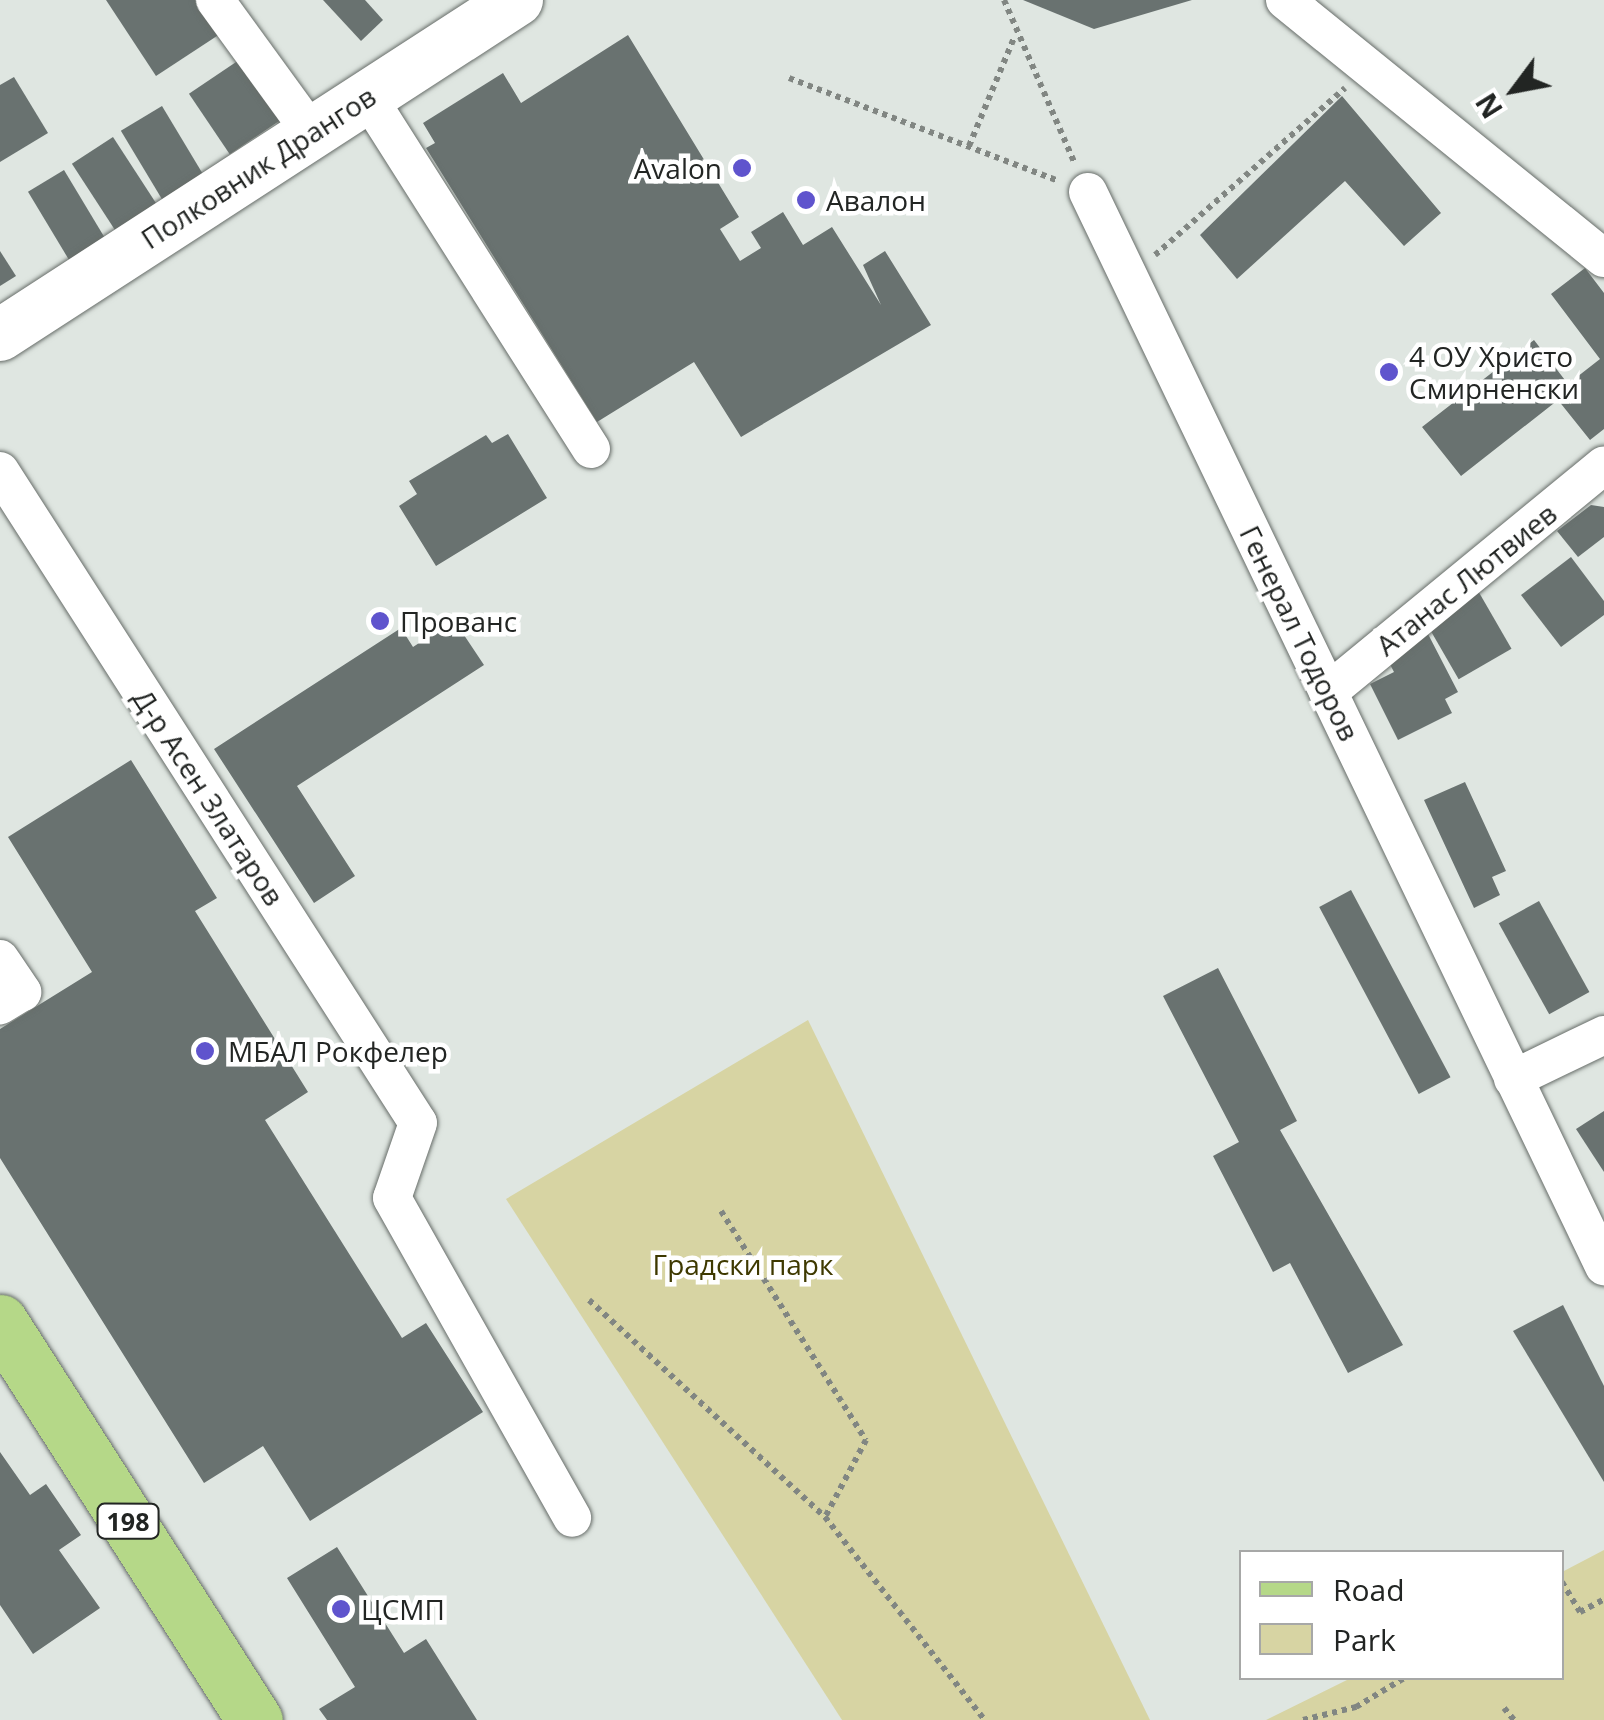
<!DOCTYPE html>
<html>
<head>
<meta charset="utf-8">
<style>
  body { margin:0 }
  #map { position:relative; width:1604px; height:1720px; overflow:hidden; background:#dfe6e1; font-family:"Open Sans",sans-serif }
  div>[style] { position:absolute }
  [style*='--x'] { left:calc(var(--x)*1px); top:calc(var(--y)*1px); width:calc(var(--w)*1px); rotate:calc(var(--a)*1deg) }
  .green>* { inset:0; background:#d7d4a3 }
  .building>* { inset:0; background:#697270; transform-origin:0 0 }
  .path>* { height:6px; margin-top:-3px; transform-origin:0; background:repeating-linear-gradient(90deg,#818682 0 5px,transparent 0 10px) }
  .roads { filter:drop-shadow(0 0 2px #676d69) drop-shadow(0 0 2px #676d69) }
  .street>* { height:38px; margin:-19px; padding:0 19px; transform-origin:19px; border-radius:19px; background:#fff }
  .secondary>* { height:52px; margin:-26px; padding:0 26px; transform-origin:26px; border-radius:26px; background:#fff }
  .primary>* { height:55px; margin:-27.5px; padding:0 27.5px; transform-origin:27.5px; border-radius:27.5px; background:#b5d888 }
  .dots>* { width:28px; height:28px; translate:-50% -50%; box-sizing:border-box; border:5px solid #fff; border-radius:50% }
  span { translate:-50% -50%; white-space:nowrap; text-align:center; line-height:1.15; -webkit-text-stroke:9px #fff; paint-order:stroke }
  .shield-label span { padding:2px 8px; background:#fff; border:2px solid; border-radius:8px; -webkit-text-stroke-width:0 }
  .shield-label { font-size:25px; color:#222523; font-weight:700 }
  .street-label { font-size:28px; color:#222523 }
  .poi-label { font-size:28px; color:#222523 }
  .right { translate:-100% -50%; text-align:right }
  .left { translate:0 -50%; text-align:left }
  .park-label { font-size:28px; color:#3e3900 }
  .legend { position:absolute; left:1239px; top:1550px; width:325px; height:130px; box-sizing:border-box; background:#fff; border:2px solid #a7a8a7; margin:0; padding:12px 18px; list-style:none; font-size:30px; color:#222523 }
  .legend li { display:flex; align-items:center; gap:20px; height:50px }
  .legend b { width:50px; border:2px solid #a7a8a7 }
  .north { position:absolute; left:1464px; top:40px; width:100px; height:100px; -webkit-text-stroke:8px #fff; paint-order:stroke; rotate:238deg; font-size:28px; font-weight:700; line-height:40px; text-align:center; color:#222523 }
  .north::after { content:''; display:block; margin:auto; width:35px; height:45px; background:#222523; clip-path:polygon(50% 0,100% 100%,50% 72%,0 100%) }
</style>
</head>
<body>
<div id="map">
  <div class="green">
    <i style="clip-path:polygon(808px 1020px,1150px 1720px,842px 1720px,506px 1199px)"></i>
    <i style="clip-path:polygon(1604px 1550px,1604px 1720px,1266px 1720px,1351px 1678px,1562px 1678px,1562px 1572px)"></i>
  </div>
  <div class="building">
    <i style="clip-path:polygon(106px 0,198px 0,220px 34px,156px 76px)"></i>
    <i style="clip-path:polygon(323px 0,365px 0,383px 20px,361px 41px)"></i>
    <i style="clip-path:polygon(1023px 0,1192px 0,1094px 29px)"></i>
    <i style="clip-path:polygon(628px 35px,739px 217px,720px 229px,740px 261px,761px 248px,751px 232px,783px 212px,803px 245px,832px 227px,881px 305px,863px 265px,885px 251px,931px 325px,741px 437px,694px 362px,597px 422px,426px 148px,435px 143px,423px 123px,503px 73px,521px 103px)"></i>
    <i style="left:242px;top:58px;width:73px;height:64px;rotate:56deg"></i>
    <i style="clip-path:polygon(14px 77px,48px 133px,0 162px,0 85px)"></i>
    <i style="clip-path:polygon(1342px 96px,1441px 213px,1404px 246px,1345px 181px,1237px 279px,1200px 235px)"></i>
    <i style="left:162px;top:106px;width:82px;height:48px;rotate:59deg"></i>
    <i style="left:113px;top:137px;width:80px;height:49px;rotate:57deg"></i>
    <i style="left:64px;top:170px;width:80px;height:42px;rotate:59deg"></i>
    <i style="clip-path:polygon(0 251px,16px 276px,0 286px)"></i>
    <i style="clip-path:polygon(1585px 268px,1604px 293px,1604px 429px,1590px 440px,1558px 400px,1461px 476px,1422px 427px,1534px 340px,1568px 384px,1600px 359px,1551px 294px)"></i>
    <i style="clip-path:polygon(508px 434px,547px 498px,436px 566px,399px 506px,417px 494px,409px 481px,486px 435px,492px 443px)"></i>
    <i style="clip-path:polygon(1591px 505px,1604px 507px,1604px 537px,1578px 557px,1557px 531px)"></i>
    <i style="clip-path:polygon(1571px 557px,1604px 601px,1604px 615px,1561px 647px,1521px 595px)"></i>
    <i style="left:1477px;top:589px;width:69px;height:61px;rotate:60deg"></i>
    <i style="clip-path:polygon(454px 620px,484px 665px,297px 786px,355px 876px,314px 903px,214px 749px,401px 628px,413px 647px)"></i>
    <i style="clip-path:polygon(1428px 634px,1458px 692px,1445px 699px,1452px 713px,1398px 740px,1370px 684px,1394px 672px,1385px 655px)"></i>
    <i style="clip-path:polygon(131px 760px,217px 898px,195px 911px,308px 1092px,265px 1120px,402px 1338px,426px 1323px,483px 1412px,310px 1521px,263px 1446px,204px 1483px,0 1158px,0 1029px,92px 972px,8px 837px)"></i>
    <i style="clip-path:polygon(1465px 782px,1506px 871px,1492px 877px,1500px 895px,1474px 908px,1424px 800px)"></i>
    <i style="left:1351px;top:890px;width:212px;height:36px;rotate:62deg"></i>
    <i style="left:1539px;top:901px;width:104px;height:46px;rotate:61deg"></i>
    <i style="clip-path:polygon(1218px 968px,1297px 1121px,1280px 1130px,1403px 1345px,1348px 1373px,1290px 1263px,1273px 1272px,1213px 1156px,1239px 1142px,1163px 996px)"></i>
    <i style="clip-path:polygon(1604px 1111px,1604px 1172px,1576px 1129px)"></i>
    <i style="clip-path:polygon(1563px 1305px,1604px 1386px,1604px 1482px,1513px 1331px)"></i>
    <i style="clip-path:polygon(0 1452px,30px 1495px,46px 1484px,81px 1535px,59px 1550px,100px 1608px,33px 1654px,0 1605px)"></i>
    <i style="clip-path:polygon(337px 1547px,404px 1653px,426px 1639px,477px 1720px,327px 1720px,319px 1709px,355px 1687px,287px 1578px)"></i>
  </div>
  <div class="path">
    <i style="--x:1004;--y:0;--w:179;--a:66.6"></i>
    <i style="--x:789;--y:78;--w:289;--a:20.9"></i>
    <i style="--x:969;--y:146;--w:117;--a:-67.4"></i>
    <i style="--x:1155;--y:255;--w:253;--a:-41.3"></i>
    <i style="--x:721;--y:1211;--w:271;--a:57.7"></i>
    <i style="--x:866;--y:1440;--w:87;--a:118"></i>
    <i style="--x:589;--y:1300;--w:321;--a:42.6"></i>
    <i style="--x:825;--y:1517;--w:258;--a:51.8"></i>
    <i style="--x:1562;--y:1582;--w:35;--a:59"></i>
    <i style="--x:1580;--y:1612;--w:27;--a:-28"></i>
    <i style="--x:1504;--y:1708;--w:16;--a:50"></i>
    <i style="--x:1303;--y:1720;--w:55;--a:-13.8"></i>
    <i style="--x:1356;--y:1707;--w:56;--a:-31.1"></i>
  </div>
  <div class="roads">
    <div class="street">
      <i style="--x:215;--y:0;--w:163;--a:54"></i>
      <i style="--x:1285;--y:0;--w:410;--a:39"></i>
      <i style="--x:367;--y:96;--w:418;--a:57.6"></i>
      <i style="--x:1088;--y:192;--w:1192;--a:64.34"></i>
      <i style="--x:0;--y:471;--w:774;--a:57.34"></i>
      <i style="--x:418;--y:1123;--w:79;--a:109.1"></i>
      <i style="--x:392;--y:1198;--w:367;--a:60.6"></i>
      <i style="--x:1328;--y:692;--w:357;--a:-39.4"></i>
      <i style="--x:0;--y:959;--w:40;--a:56"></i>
      <i style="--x:22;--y:992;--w:26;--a:149"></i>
      <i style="--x:1513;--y:1079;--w:101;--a:-25.8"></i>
    </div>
    <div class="secondary">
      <i style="--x:0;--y:335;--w:616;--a:-32.94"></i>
    </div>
    <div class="primary">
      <i style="--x:0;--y:1322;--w:473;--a:57.4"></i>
    </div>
  </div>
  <div class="dots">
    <i style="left:742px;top:168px;background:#5f54cd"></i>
    <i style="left:806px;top:200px;background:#5f54cd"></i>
    <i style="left:1389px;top:372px;background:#5f54cd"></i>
    <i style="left:380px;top:621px;background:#5f54cd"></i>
    <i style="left:205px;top:1051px;background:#5f54cd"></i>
    <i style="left:341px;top:1609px;background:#5f54cd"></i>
  </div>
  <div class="shield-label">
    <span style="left:128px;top:1521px">198</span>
  </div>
  <div class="street-label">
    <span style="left:258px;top:167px;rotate:-33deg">Полковник Дрангов</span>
    <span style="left:1466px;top:579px;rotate:-39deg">Атанас Лютвиев</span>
    <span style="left:1300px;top:633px;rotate:64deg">Генерал Тодоров</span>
    <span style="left:209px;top:797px;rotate:57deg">Д-р Асен Златаров</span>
  </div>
  <div class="poi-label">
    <span class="right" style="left:722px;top:168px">Avalon</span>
    <span class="left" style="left:826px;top:200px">Авалон</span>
    <span class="left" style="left:1409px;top:372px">4 ОУ Христо<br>Смирненски</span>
    <span class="left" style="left:400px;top:621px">Прованс</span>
    <span class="left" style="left:228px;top:1051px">МБАЛ Рокфелер</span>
    <span class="left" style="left:361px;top:1609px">ЦСМП</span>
  </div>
  <div class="park-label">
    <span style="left:743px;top:1264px">Градски парк</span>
  </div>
  <ul class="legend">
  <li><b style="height:12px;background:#b5d888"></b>Road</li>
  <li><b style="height:28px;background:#d7d4a3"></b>Park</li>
  </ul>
  <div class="north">N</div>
</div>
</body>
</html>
